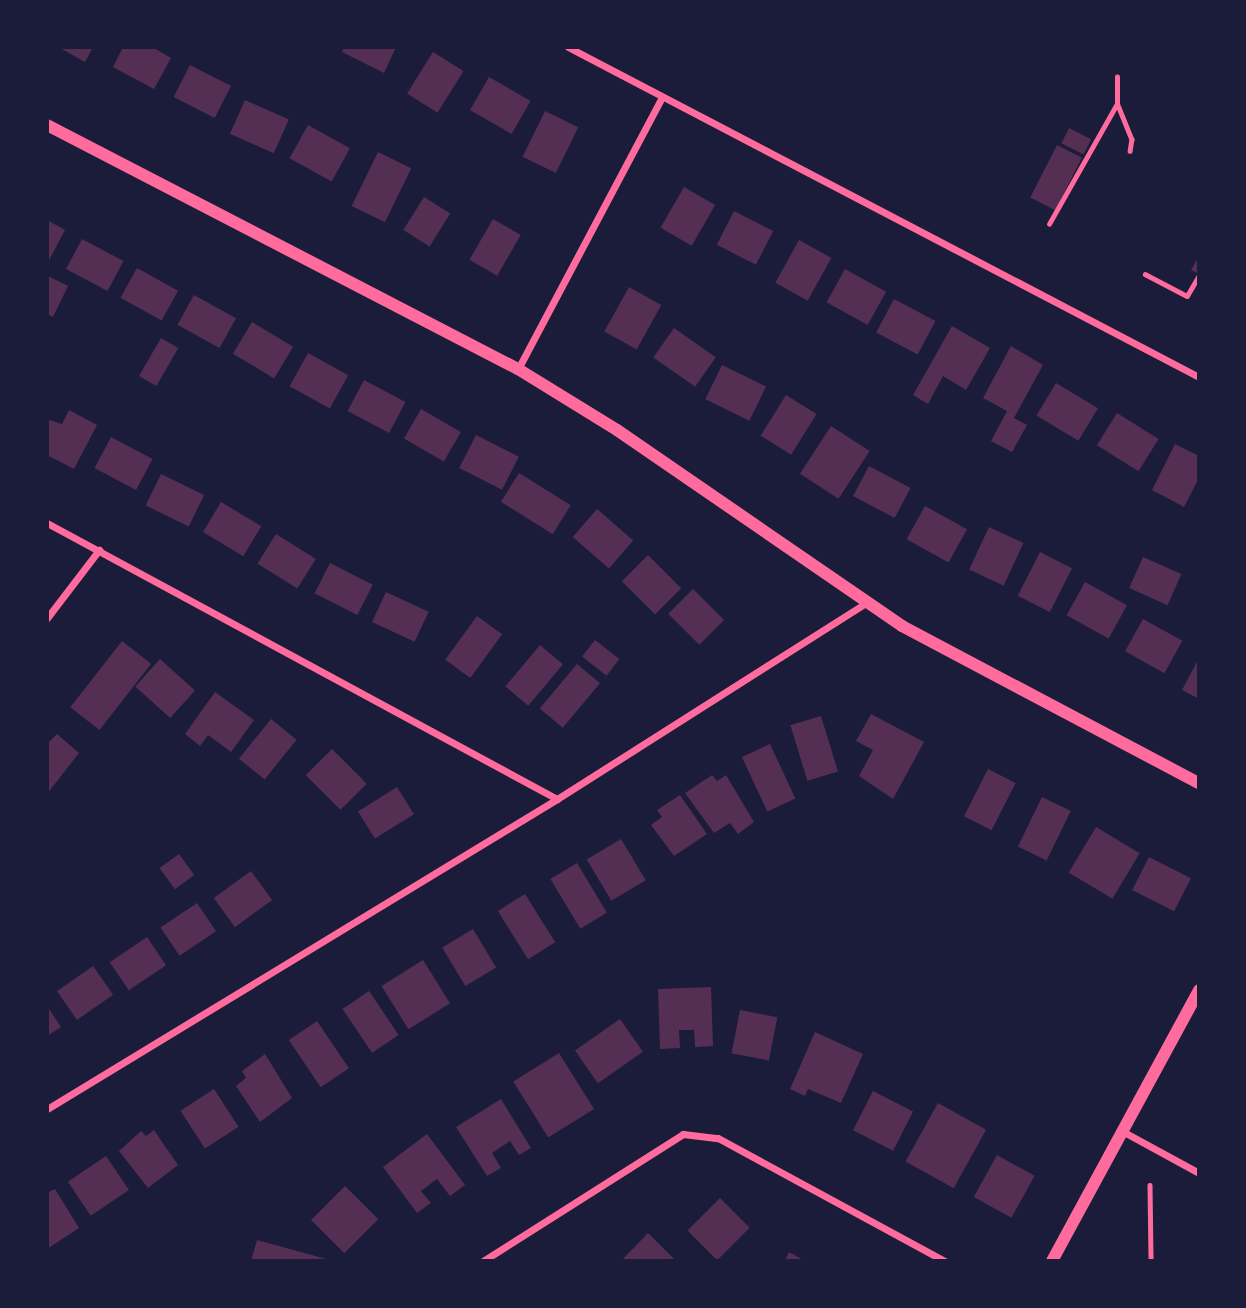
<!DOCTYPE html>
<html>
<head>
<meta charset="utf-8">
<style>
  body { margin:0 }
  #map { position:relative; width:1246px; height:1308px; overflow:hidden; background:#1b1b3a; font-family:"Noto Sans",sans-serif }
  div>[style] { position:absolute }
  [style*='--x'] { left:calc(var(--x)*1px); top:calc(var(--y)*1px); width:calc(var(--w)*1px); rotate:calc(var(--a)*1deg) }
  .building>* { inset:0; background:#542f53; transform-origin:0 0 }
  .path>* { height:4.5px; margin:-2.25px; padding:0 2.25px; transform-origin:2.25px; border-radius:2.25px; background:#ff6b9d }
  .minor>* { height:7px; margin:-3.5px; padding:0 3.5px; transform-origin:3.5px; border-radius:3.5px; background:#ff6b9d }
  .tertiary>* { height:12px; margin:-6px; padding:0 6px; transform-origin:6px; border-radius:6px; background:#ff6b9d }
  span { translate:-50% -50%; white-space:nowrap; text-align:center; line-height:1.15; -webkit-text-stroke:5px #1b1b3a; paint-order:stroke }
  .frame { position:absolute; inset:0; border:49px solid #1b1b3a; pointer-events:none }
</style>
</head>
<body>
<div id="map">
  <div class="building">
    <i style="clip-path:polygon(58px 47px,93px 47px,85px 62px)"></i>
    <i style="clip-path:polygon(123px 47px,152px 47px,171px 58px,154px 89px,113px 67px)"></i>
    <i style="clip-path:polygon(344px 47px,396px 47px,384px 73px,342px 52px)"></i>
    <i style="left:433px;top:52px;width:36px;height:49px;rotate:32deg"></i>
    <i style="left:190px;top:65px;width:46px;height:36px;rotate:27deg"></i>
    <i style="left:489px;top:77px;width:48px;height:38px;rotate:30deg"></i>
    <i style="left:245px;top:100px;width:48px;height:37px;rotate:24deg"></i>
    <i style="left:545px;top:111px;width:37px;height:51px;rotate:26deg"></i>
    <i style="left:308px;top:125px;width:48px;height:38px;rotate:29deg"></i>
    <i style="left:1069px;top:128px;width:25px;height:17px;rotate:27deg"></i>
    <i style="left:1057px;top:145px;width:28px;height:59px;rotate:27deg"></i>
    <i style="left:378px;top:152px;width:37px;height:60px;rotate:26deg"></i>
    <i style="left:684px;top:187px;width:36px;height:47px;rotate:30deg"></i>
    <i style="left:424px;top:197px;width:31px;height:39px;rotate:32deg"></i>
    <i style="left:734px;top:211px;width:44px;height:38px;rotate:27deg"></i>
    <i style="left:493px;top:219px;width:32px;height:47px;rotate:30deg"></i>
    <i style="clip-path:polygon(47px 220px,65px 230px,47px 264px)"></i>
    <i style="left:82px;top:239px;width:47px;height:34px;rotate:28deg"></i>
    <i style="left:799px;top:240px;width:37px;height:49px;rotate:29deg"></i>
    <i style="clip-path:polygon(1199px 256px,1199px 274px,1191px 270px)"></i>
    <i style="left:137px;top:268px;width:47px;height:34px;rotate:29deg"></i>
    <i style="left:845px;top:269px;width:47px;height:38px;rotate:29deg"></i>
    <i style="clip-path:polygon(48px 276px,68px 286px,53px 317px,47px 314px)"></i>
    <i style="left:629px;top:287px;width:37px;height:51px;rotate:29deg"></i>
    <i style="left:194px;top:295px;width:48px;height:34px;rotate:29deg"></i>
    <i style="left:894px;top:299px;width:47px;height:38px;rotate:28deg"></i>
    <i style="left:252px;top:322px;width:48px;height:37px;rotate:31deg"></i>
    <i style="clip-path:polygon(952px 326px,990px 348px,966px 390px,943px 376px,928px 404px,913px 395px)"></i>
    <i style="left:674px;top:328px;width:51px;height:36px;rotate:35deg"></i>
    <i style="left:161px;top:338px;width:20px;height:44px;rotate:30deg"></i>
    <i style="clip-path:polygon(1011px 346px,1043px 365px,1014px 418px,1027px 425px,1012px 452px,991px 441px,1007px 411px,983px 398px)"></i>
    <i style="left:308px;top:353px;width:46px;height:38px;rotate:29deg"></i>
    <i style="left:722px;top:365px;width:49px;height:38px;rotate:26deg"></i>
    <i style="left:364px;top:380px;width:47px;height:35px;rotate:28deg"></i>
    <i style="left:1056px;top:383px;width:49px;height:38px;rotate:31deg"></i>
    <i style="left:786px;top:395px;width:36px;height:48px;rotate:32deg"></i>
    <i style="left:421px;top:409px;width:46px;height:34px;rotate:30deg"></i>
    <i style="clip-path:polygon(69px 410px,97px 425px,74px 469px,47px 455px,47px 419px,62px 424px)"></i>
    <i style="left:1117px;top:413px;width:49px;height:38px;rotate:32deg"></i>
    <i style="left:831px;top:426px;width:46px;height:57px;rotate:33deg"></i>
    <i style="left:476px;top:435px;width:48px;height:37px;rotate:27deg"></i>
    <i style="left:111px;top:437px;width:47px;height:35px;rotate:28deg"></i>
    <i style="clip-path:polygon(1175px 444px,1199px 456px,1199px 478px,1184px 507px,1152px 490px)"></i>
    <i style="left:869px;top:466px;width:47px;height:34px;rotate:28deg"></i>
    <i style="left:519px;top:473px;width:61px;height:34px;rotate:32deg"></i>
    <i style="left:161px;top:474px;width:48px;height:35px;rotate:26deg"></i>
    <i style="left:221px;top:502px;width:47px;height:35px;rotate:31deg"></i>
    <i style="left:925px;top:506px;width:48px;height:38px;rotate:29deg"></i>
    <i style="left:597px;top:509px;width:48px;height:37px;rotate:41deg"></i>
    <i style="left:989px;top:527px;width:38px;height:47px;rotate:25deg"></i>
    <i style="left:276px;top:534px;width:47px;height:35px;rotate:32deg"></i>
    <i style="left:1040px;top:552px;width:36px;height:49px;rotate:27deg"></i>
    <i style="left:648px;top:555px;width:47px;height:37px;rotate:45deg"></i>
    <i style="left:1143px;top:557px;width:42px;height:34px;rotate:24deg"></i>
    <i style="left:330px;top:563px;width:48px;height:34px;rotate:27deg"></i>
    <i style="left:1085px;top:582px;width:48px;height:38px;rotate:29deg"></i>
    <i style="left:693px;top:589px;width:44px;height:35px;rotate:45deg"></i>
    <i style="left:386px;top:592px;width:47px;height:33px;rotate:25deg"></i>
    <i style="left:477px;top:616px;width:31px;height:54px;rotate:36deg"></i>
    <i style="left:1143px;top:619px;width:45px;height:37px;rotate:29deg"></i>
    <i style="left:595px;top:640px;width:31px;height:21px;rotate:38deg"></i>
    <i style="left:122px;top:641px;width:37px;height:84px;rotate:38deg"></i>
    <i style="left:540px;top:645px;width:30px;height:54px;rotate:40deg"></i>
    <i style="clip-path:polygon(1199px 658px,1199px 699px,1182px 690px)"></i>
    <i style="left:160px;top:659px;width:47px;height:37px;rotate:42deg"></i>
    <i style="left:577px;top:664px;width:30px;height:58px;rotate:40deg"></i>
    <i style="clip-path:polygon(215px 692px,254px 720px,231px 752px,208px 735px,200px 746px,185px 734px)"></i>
    <i style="clip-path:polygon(871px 714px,924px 742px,893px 799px,859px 776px,873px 750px,856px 741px)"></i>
    <i style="left:821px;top:716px;width:58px;height:32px;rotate:73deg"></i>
    <i style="left:271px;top:719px;width:33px;height:51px;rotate:39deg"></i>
    <i style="clip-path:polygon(57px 734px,79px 753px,47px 794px,47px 744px)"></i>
    <i style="left:770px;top:744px;width:60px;height:31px;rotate:65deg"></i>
    <i style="left:332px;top:749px;width:49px;height:37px;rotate:45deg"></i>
    <i style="left:988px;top:769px;width:31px;height:53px;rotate:27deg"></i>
    <i style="clip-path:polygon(712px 775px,717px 781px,726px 775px,754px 822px,738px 834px,730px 823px,714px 833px,685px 793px)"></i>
    <i style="left:397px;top:787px;width:32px;height:46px;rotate:58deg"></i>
    <i style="clip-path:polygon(680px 795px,707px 834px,674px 856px,651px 825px,662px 817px,657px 810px)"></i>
    <i style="left:1042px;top:797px;width:32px;height:55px;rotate:26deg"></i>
    <i style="left:1096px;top:827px;width:51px;height:53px;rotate:31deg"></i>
    <i style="left:621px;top:839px;width:48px;height:40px;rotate:59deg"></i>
    <i style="left:179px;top:854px;width:26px;height:24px;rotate:54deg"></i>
    <i style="left:1149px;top:857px;width:47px;height:37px;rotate:27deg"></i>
    <i style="left:577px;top:863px;width:58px;height:31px;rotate:59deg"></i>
    <i style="left:251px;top:871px;width:36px;height:46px;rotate:54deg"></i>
    <i style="left:525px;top:894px;width:57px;height:32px;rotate:58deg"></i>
    <i style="left:197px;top:903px;width:34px;height:44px;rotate:56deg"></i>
    <i style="left:473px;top:929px;width:45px;height:36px;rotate:59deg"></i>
    <i style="left:147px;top:937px;width:34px;height:45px;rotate:56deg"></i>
    <i style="left:423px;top:960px;width:51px;height:49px;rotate:58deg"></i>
    <i style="left:93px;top:966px;width:35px;height:44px;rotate:55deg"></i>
    <i style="clip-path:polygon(711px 987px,713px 1046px,695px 1047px,694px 1030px,679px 1030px,680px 1048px,660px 1049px,658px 989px)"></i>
    <i style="left:369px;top:991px;width:53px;height:32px;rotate:56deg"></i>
    <i style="clip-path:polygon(47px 1006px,61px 1027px,47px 1036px)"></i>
    <i style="left:740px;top:1010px;width:38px;height:44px;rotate:11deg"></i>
    <i style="left:620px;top:1019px;width:40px;height:55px;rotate:55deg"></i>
    <i style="left:317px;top:1021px;width:57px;height:34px;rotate:56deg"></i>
    <i style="clip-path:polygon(815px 1032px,863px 1054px,841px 1103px,808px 1089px,805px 1096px,790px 1089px)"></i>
    <i style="left:559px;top:1053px;width:66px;height:54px;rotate:58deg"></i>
    <i style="clip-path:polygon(265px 1054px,292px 1098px,260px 1122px,236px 1086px,246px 1078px,242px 1071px)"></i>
    <i style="left:214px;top:1089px;width:45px;height:40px;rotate:57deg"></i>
    <i style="left:873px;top:1091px;width:45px;height:44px;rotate:27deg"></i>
    <i style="clip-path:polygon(501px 1099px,531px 1148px,519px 1155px,510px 1141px,492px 1153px,501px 1168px,487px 1176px,456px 1127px)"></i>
    <i style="left:938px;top:1103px;width:55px;height:67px;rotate:29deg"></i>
    <i style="clip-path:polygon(154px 1130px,178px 1165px,148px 1188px,119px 1151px,141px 1131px,146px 1136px)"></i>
    <i style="clip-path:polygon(427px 1134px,465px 1185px,450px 1196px,437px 1179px,421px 1191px,431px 1203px,417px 1213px,383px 1167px)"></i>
    <i style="left:997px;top:1155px;width:43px;height:48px;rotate:29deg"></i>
    <i style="left:106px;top:1156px;width:41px;height:46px;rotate:56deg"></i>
    <i style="left:345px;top:1186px;width:47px;height:48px;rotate:45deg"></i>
    <i style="clip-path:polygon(55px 1189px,79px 1228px,47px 1249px,47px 1193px)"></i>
    <i style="left:720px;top:1198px;width:42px;height:46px;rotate:45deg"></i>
    <i style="clip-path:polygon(648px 1233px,676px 1261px,621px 1261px)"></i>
    <i style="clip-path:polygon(257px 1240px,330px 1260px,330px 1261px,251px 1261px)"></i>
    <i style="clip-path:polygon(789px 1252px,805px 1261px,785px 1261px)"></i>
  </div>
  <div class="path">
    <i style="--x:1118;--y:105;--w:37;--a:68"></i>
    <i style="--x:1132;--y:139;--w:12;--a:99"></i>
    <i style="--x:1049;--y:224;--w:138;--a:-60.5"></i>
    <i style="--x:1117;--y:104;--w:27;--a:-90"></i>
    <i style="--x:1145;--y:274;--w:47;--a:27.6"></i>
    <i style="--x:1187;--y:296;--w:24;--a:-60"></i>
    <i style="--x:1150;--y:1185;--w:76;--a:89.2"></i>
  </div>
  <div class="minor">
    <i style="--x:568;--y:47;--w:712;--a:27.61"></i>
    <i style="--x:518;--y:369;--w:308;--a:-62.1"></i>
    <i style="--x:47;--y:523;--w:580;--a:28.42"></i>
    <i style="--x:47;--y:618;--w:86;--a:-52.6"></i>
    <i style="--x:47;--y:1109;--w:597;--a:-31.29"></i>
    <i style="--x:557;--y:799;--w:366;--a:-32.4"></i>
    <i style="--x:1122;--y:1131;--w:88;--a:28.6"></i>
    <i style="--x:483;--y:1261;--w:237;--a:-32.4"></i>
    <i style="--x:683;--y:1134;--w:35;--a:7"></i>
    <i style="--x:718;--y:1138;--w:258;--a:28.5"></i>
  </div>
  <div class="tertiary">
    <i style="--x:47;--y:125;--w:530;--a:27.39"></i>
    <i style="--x:518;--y:369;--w:116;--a:31.6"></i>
    <i style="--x:617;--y:430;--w:346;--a:34.5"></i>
    <i style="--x:902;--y:626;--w:336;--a:27.9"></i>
    <i style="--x:1052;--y:1261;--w:308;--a:-61.5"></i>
  </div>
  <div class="frame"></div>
</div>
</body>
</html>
